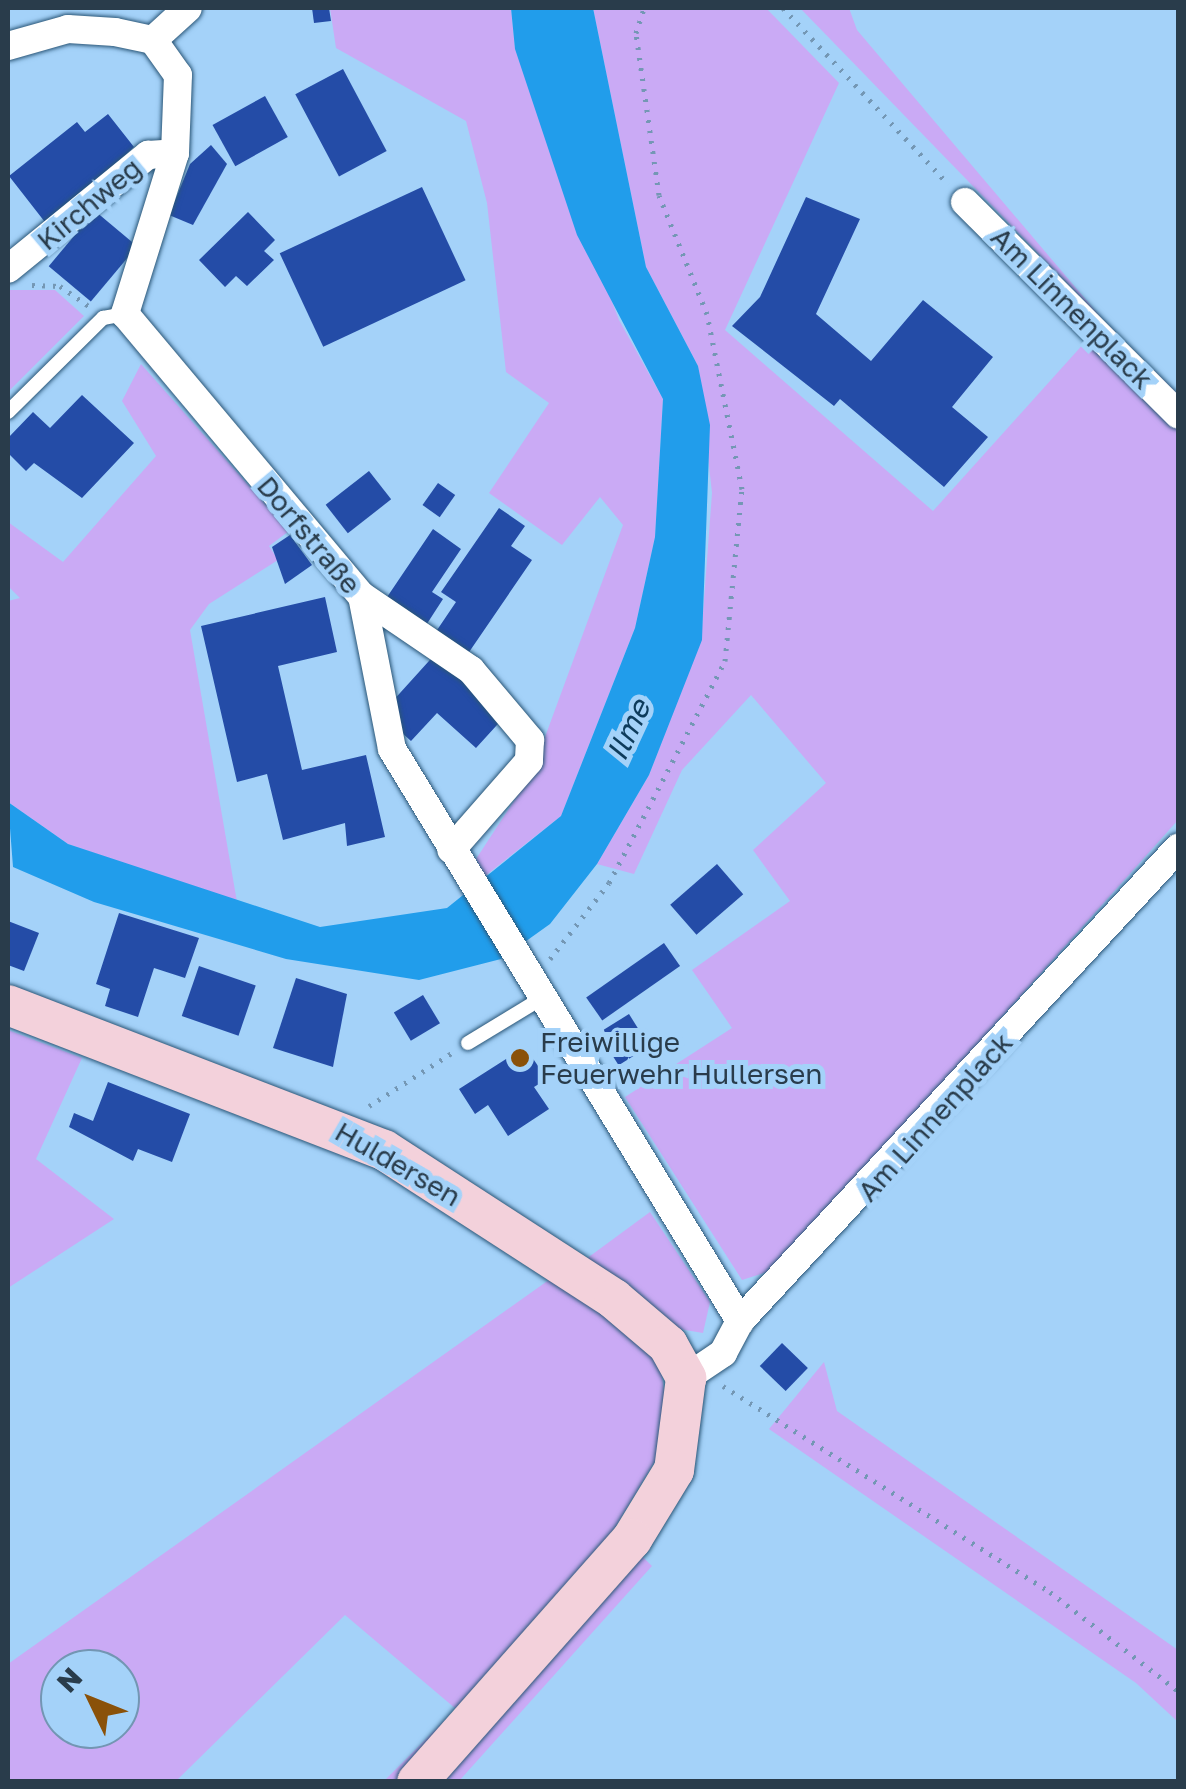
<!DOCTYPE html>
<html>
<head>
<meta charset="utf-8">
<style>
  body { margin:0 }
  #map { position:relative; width:1186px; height:1789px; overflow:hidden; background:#a4d2f9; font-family:"Golos Text",sans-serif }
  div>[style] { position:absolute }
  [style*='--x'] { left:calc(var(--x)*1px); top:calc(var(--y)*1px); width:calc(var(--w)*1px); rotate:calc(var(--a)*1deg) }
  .green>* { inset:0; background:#caaaf5 }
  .water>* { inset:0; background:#219deb }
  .building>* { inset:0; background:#244ca7; transform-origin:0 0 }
  .path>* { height:5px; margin-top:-2.5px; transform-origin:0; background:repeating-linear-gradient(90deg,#7497b4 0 2.5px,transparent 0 10.5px) }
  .roads { filter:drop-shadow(0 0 2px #2a5677) drop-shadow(0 0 2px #2a5677) }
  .lane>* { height:14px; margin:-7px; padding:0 7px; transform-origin:7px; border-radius:7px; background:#fff }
  .street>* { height:28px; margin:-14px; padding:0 14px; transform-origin:14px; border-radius:14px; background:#fff }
  .secondary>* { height:40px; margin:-20px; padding:0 20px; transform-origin:20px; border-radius:20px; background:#f3d1db }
  .dots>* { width:28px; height:28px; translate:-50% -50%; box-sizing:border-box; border:5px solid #a4d2f9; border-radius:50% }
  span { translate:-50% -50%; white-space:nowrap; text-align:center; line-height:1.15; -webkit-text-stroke:10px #a4d2f9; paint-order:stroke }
  .street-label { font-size:28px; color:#293c4b }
  .poi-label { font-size:28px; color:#293c4b }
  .left { translate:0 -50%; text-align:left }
  .water-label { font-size:30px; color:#0d3b5b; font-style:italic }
  .frame { position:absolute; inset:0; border:10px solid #293c4b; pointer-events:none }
  .north { position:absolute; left:40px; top:1649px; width:100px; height:100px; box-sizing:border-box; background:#a4d2f9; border:2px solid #7396b3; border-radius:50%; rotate:313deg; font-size:28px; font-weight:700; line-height:40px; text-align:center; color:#293c4b }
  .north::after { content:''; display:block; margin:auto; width:35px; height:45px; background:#8a5109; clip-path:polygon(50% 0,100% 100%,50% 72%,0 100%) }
</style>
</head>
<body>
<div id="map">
  <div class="green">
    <i style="clip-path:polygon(330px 8px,511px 8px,515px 49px,619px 320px,663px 399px,655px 537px,635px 628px,561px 816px,485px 876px,476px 859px,531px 775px,623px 525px,600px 497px,562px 545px,489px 493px,549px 403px,506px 372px,487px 203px,466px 121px,336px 48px)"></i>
    <i style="clip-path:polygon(593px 8px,766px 8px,839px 83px,725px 330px,933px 511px,1104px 321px,800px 8px,849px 8px,857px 30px,1104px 321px,1178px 394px,1178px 820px,776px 1269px,742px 1280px,625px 1097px,732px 1028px,692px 970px,790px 901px,753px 850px,826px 783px,751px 695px,682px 770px,634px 874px,597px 864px,649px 775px,701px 640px,712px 493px,698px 366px,646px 267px)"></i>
    <i style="clip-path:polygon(8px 290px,55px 290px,84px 316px,8px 392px)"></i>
    <i style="clip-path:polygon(141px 364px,289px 531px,269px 546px,278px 560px,209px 604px,190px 630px,237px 902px,68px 844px,8px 802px,8px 601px,20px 598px,8px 586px,8px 522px,63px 562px,156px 456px,122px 401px)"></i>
    <i style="clip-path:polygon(8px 1030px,82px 1058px,36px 1159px,114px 1219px,8px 1288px)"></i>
    <i style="clip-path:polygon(650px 1212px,710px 1302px,703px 1333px,679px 1329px,586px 1259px)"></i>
    <i style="clip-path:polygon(evenodd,553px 1277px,659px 1358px,671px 1434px,614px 1529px,652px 1566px,459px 1781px,384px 1781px,456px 1709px,345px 1615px,176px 1781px,8px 1781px,8px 1664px,553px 1277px,60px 1669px,120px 1669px,120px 1729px,60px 1729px,60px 1669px)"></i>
    <i style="clip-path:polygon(824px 1362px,837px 1411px,1178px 1650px,1178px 1722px,1136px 1683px,769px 1429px)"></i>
  </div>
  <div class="water">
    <i style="clip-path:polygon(511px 8px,593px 8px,646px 267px,698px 366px,710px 425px,702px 640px,649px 775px,597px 864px,550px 924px,501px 959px,419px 980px,286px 959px,94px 902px,13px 867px,8px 802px,68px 844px,320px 927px,447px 908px,561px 816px,635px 628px,655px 537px,663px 399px,577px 235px,515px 49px)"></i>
  </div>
  <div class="building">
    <i style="clip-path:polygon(312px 8px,329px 8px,331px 21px,314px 23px)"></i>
    <i style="left:343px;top:69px;width:93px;height:54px;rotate:62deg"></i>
    <i style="left:265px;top:96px;width:47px;height:60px;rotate:61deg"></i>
    <i style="clip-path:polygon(108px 114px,134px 147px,48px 226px,9px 176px,77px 122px,85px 132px)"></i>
    <i style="clip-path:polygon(211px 145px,227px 164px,193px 225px,169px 215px,190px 164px)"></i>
    <i style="left:422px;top:187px;width:103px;height:157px;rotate:65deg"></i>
    <i style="clip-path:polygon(806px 197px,860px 219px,816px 314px,871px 361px,923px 300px,993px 357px,952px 407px,988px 437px,944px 487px,840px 399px,834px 406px,732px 326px,760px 297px)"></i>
    <i style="left:95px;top:211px;width:55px;height:72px;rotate:40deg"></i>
    <i style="clip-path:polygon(248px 212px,275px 240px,264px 251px,274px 260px,247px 286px,236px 276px,225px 287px,199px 260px)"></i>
    <i style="clip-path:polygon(82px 395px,134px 443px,82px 498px,34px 463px,26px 471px,8px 453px,8px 438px,33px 412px,50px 428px)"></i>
    <i style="left:369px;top:471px;width:36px;height:55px;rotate:52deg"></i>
    <i style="left:438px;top:483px;width:21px;height:27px;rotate:35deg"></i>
    <i style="clip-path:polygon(499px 508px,525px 526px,511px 546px,532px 560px,465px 658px,433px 636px,456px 602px,441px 592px)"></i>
    <i style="clip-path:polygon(433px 529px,461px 549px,432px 592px,443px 599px,421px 633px,381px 606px)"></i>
    <i style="clip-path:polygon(290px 535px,312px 565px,285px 584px,272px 547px)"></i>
    <i style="clip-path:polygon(325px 597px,337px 652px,278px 666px,302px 770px,366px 755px,385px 837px,347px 846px,345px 823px,283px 840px,267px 774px,237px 782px,201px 626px)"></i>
    <i style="clip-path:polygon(438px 651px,507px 714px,476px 748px,437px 713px,411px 741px,381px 714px)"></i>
    <i style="left:717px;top:864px;width:40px;height:62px;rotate:49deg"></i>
    <i style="clip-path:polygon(119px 913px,199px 938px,185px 978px,154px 968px,138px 1017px,105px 1006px,110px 989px,96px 984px)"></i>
    <i style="clip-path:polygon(8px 921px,39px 933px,24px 971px,8px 965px)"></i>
    <i style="left:664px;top:943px;width:28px;height:95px;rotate:55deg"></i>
    <i style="left:199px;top:966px;width:60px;height:53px;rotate:19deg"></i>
    <i style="clip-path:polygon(296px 978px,347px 994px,333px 1067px,273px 1048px)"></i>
    <i style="left:423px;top:995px;width:33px;height:34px;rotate:59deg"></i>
    <i style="left:629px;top:1014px;width:38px;height:36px;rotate:58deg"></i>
    <i style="clip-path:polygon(525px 1047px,547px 1079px,534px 1087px,549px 1109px,508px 1136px,488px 1105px,475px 1114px,459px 1089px)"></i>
    <i style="clip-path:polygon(108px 1082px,190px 1114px,172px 1162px,138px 1149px,133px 1161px,69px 1127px,74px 1113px,93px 1121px)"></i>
    <i style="left:782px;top:1343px;width:36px;height:32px;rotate:44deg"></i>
  </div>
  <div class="path">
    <i style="--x:783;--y:8;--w:241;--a:46.8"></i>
    <i style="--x:32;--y:285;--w:28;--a:2"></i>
    <i style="--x:60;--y:286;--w:35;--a:35"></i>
    <i style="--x:550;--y:959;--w:96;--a:-52.2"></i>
    <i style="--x:609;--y:883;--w:250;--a:-62.4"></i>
    <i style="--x:725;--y:661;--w:173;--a:-84.4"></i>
    <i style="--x:742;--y:489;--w:178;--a:-101.3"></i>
    <i style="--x:707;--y:314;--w:128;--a:-112"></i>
    <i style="--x:659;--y:195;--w:164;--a:-98.1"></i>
    <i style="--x:636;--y:33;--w:26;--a:-72"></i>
    <i style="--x:369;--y:1106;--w:98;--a:-32.6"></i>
    <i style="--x:723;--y:1386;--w:386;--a:32.2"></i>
    <i style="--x:1050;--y:1592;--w:162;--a:37.7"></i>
  </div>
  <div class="roads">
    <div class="lane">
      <i style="--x:8;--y:412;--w:134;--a:-44.7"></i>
      <i style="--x:103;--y:318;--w:22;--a:-10"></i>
      <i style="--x:468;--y:1043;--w:87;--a:-31.3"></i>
    </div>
    <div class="street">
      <i style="--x:153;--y:40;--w:47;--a:-42.4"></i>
      <i style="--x:8;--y:46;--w:62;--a:-15.8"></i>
      <i style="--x:68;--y:29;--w:47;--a:3.7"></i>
      <i style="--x:115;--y:32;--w:39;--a:12"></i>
      <i style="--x:153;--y:40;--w:43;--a:54.5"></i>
      <i style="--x:178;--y:75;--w:78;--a:92.2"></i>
      <i style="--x:175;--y:153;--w:169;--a:107.3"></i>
      <i style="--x:125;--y:314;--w:368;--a:50"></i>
      <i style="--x:362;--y:596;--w:156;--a:78.9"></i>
      <i style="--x:392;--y:749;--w:670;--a:58.68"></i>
      <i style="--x:965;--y:202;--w:301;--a:44.9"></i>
      <i style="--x:8;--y:269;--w:181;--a:-39.2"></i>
      <i style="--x:148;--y:155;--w:27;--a:-4"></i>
      <i style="--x:362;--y:596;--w:132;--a:34.2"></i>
      <i style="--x:471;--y:670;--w:92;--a:49.9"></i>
      <i style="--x:530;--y:740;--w:21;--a:93"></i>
      <i style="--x:529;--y:761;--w:118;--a:131.2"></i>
      <i style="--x:686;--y:1378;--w:45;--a:-34"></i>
      <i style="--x:723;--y:1353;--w:36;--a:-62"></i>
      <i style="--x:740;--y:1321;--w:645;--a:-47.2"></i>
    </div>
    <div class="secondary">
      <i style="--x:8;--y:1005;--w:403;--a:21.1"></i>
      <i style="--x:384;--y:1150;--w:274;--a:32.9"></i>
      <i style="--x:614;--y:1299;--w:71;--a:40.4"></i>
      <i style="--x:668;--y:1345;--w:38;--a:61"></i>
      <i style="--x:686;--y:1378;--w:93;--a:97.4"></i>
      <i style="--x:674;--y:1470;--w:81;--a:121.3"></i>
      <i style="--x:632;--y:1539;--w:324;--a:131.5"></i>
    </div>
  </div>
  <div class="dots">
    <i style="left:520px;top:1058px;background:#8a5109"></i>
  </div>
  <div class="street-label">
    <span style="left:89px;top:204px;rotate:-40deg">Kirchweg</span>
    <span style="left:1072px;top:308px;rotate:45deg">Am Linnenplack</span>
    <span style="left:309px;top:535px;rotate:50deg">Dorfstraße</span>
    <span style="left:935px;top:1117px;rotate:-48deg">Am Linnenplack</span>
    <span style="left:398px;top:1164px;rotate:30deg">Huldersen</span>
  </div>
  <div class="poi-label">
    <span class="left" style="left:540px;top:1058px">Freiwillige<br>Feuerwehr Hullersen</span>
  </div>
  <div class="water-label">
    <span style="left:628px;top:730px;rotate:-65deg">Ilme</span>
  </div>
  <div class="frame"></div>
  <div class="north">N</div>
</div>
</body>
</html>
